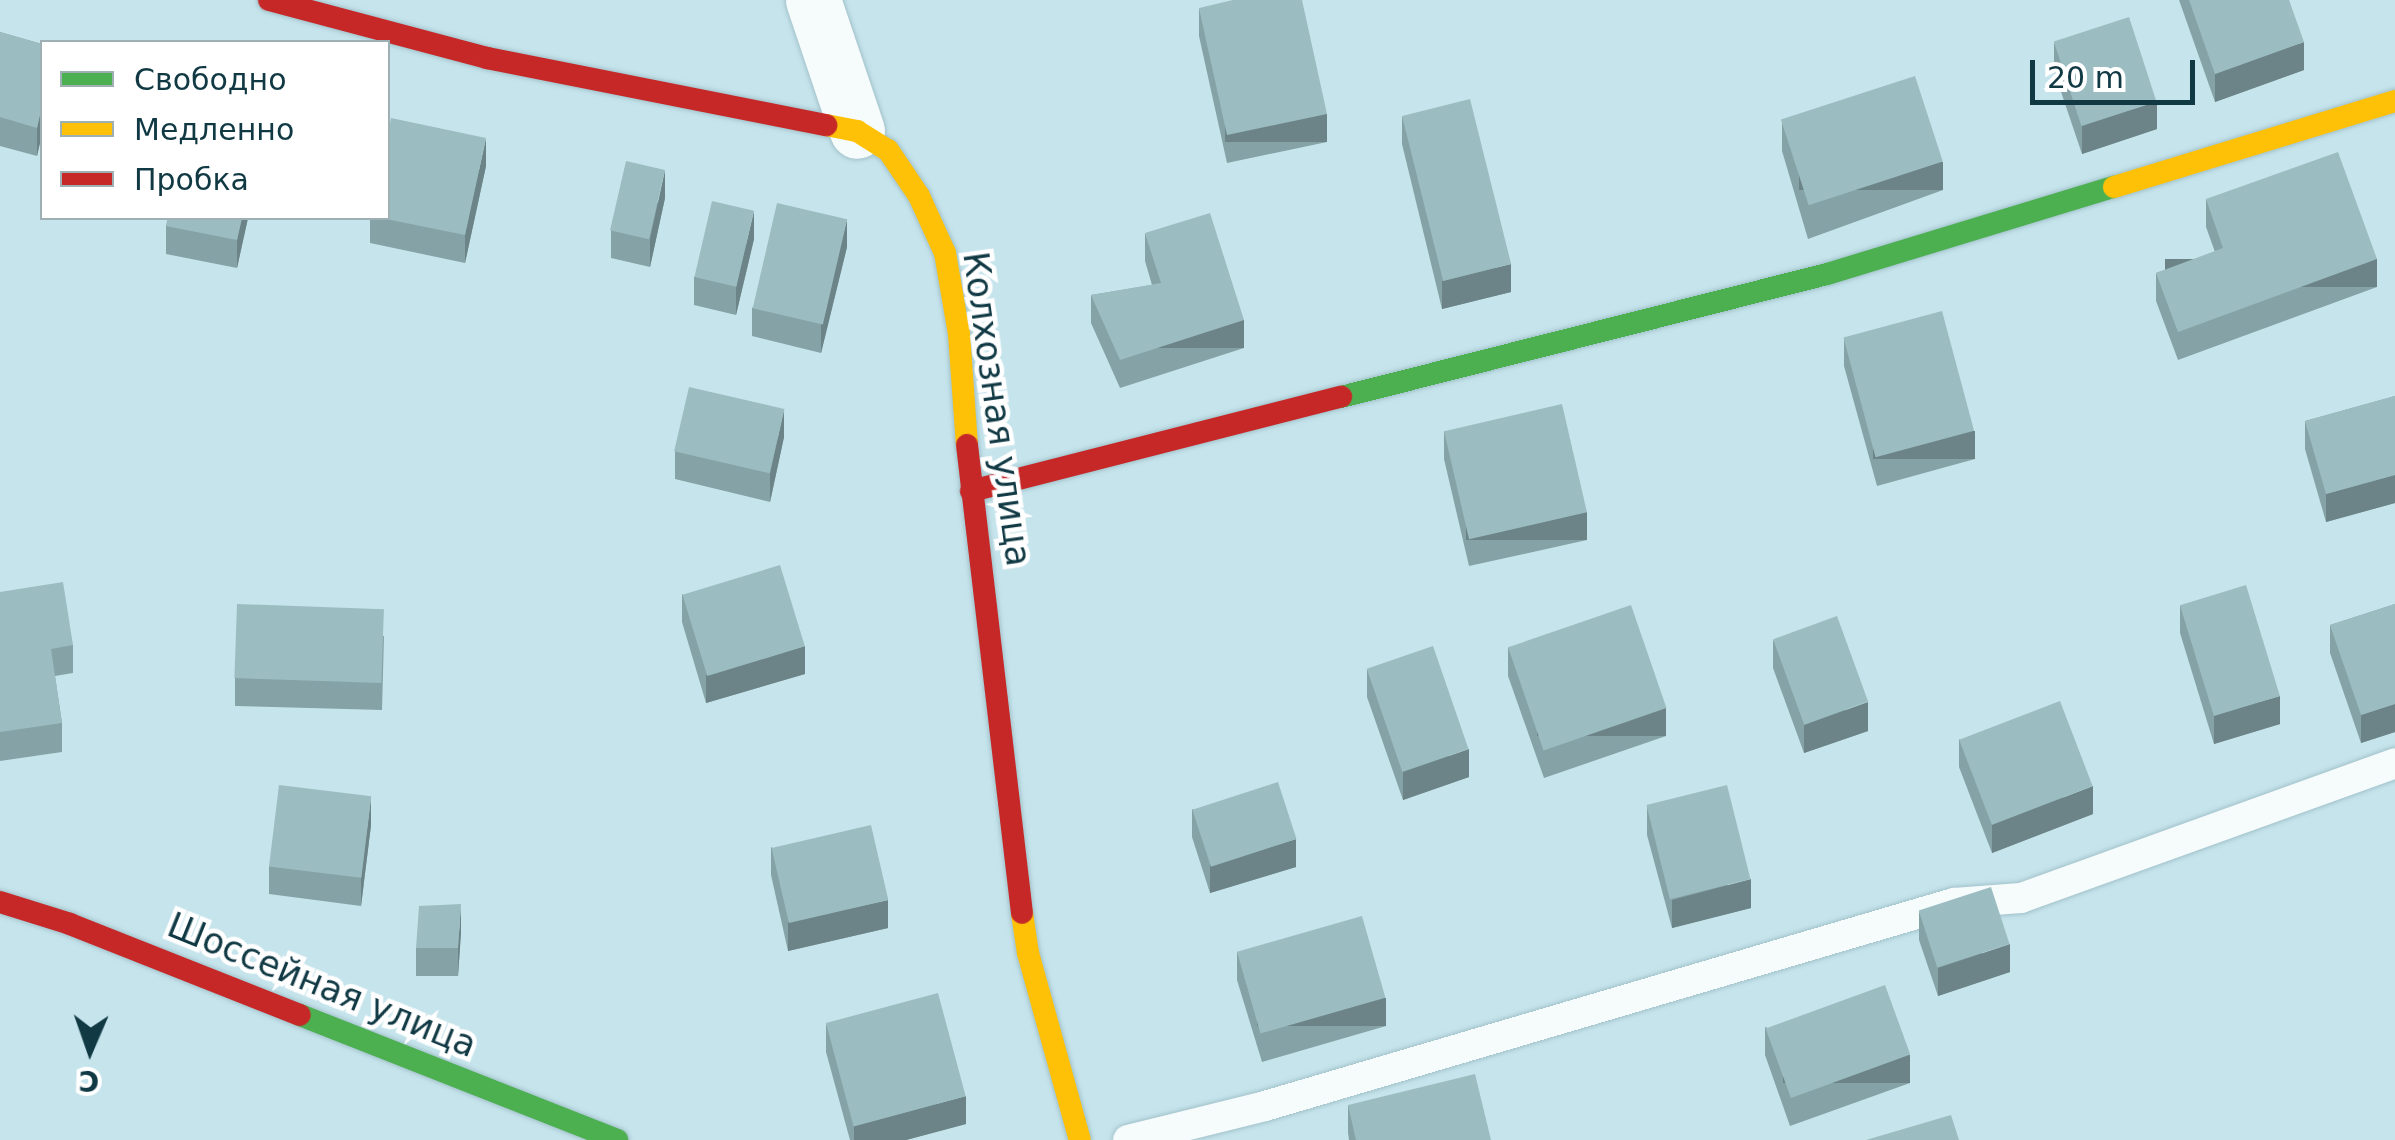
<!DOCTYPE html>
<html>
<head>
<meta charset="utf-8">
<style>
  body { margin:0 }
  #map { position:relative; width:2395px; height:1140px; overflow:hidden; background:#c6e4ec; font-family:"DejaVu Sans",sans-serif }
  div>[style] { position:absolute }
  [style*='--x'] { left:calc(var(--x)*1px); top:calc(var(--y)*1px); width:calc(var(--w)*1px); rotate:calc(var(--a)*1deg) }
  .roads { filter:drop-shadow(0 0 2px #a2c2ca) drop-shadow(0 0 2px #a2c2ca) }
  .lane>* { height:30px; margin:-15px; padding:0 15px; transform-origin:15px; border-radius:15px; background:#f6fbfc }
  .street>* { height:55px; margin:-27.5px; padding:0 27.5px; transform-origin:27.5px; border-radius:27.5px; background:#f6fbfc }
  .fast>* { height:22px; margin:-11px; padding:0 11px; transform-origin:11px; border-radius:11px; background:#4caf50 }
  .slow>* { height:22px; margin:-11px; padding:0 11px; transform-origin:11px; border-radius:11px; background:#ffc107 }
  .jam>* { height:22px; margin:-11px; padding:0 11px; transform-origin:11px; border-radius:11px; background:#c62828 }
  .wall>* { inset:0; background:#85a3a6 }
  .shaded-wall>* { inset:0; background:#6c8487; transform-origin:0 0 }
  .building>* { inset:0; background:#9bbdc1; transform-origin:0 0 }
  span { translate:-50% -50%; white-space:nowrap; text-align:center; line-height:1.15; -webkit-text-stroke:9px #fff; paint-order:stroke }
  .street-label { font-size:35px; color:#103944 }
  .legend { position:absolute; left:40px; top:40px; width:350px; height:180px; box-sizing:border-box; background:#fff; border:2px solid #9fb0b4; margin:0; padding:12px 18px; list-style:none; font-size:30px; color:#103944 }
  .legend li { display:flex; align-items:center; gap:20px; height:50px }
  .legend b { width:50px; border:2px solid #9fb0b4 }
  .north { position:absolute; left:40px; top:1000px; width:100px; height:100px; -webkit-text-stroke:8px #fff; paint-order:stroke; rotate:182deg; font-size:28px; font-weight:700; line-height:40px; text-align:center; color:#103944 }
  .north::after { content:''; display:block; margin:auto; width:35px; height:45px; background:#103944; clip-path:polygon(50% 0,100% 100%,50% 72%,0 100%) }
  .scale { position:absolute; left:2030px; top:60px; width:165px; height:45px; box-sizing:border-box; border:5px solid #103944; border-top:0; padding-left:12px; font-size:30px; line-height:35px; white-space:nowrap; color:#103944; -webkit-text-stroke:8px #fff; paint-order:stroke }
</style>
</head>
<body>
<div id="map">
  <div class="roads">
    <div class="lane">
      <i style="--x:1128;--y:1140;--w:141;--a:-13.9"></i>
      <i style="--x:1265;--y:1106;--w:718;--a:-16.42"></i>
      <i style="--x:1954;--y:903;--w:67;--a:-4.3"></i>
      <i style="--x:2021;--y:898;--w:398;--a:-19.8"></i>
    </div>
    <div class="street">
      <i style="--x:813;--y:0;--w:138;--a:71.4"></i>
    </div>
    <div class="fast">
      <i style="--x:1341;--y:397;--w:501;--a:-14.2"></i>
      <i style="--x:1827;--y:274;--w:300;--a:-16.9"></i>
      <i style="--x:300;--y:1015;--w:341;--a:21.5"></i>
    </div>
    <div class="slow">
      <i style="--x:826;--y:125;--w:32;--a:11"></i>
      <i style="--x:857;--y:131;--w:36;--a:32"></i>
      <i style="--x:888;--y:150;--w:55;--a:56"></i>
      <i style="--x:919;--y:196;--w:63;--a:65.5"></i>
      <i style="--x:945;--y:253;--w:82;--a:80.2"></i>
      <i style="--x:959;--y:334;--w:111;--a:85.9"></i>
      <i style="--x:2114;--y:187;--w:294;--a:-17"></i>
      <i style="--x:1022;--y:913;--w:40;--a:81.5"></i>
      <i style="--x:1028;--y:953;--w:194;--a:74.5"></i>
    </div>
    <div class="jam">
      <i style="--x:269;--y:0;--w:226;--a:14.9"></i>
      <i style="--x:487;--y:58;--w:346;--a:11.2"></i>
      <i style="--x:967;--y:445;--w:471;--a:83.3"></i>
      <i style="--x:971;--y:491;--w:382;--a:-14.3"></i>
      <i style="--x:0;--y:902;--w:73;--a:17.4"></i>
      <i style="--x:70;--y:924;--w:247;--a:21.6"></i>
    </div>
  </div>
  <div class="wall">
    <i style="clip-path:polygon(2179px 0,2289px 0,2304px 70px,2215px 102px)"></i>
    <i style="clip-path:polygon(1199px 8px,1327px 142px,1227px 163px,1199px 36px)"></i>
    <i style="clip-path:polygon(0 32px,42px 44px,42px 134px,37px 156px,0 146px)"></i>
    <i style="clip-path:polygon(2054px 43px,2157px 129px,2082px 154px,2054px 71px)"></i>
    <i style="clip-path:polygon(1402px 116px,1511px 292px,1442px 309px,1402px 144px)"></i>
    <i style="clip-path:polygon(1782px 123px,1943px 190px,1808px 239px,1782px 151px)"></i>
    <i style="clip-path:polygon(486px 166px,465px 263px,370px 243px,370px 218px,388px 218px)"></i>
    <i style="clip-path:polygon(665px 198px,650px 267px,611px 258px,611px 230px)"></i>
    <i style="clip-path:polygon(2206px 199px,2377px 287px,2178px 360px,2156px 301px,2156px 273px,2215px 252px,2206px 227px)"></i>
    <i style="clip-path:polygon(168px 218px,248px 218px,237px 268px,166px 254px,166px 226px)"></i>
    <i style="clip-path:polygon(1145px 233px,1244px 348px,1120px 388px,1091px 323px,1091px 295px,1152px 285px,1145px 261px)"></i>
    <i style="clip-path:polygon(754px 239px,736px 315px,694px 305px,694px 277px)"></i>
    <i style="clip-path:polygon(847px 247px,821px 353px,752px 336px,752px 308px)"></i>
    <i style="clip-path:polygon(1844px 338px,1975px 459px,1877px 486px,1844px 366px)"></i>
    <i style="clip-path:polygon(2395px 396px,2395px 503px,2326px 522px,2305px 449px,2305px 421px)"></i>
    <i style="clip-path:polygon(1444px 431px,1587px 540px,1469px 566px,1444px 459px)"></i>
    <i style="clip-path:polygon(784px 437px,770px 502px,675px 479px,675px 451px)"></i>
    <i style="clip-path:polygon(0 592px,73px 645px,73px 673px,55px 676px,62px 723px,62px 752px,0 761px)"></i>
    <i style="clip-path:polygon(682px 594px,805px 674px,706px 703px,682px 622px)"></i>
    <i style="clip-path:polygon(2395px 604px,2395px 732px,2361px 743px,2330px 653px,2330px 625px)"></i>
    <i style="clip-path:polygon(2180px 605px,2280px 724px,2214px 744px,2180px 633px)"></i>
    <i style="clip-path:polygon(384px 636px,382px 710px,235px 706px,235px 678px)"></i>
    <i style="clip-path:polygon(1773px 640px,1868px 731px,1804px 753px,1773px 668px)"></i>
    <i style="clip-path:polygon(1508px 647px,1666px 736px,1544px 778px,1508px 676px)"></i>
    <i style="clip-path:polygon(1367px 669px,1469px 777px,1403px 800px,1367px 697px)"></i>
    <i style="clip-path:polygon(1959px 739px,2093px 814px,1992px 853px,1959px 767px)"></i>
    <i style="clip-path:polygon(1647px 806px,1751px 908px,1672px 928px,1647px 835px)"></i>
    <i style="clip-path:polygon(1192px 809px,1296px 867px,1210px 893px,1192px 837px)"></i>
    <i style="clip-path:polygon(371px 825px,361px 906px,269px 894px,269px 866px)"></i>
    <i style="clip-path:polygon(771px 847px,888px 928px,788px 951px,771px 875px)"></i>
    <i style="clip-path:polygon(1919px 912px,2010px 972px,1938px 996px,1919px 940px)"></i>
    <i style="clip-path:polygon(461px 932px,458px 976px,416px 976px,416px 948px)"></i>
    <i style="clip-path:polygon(1237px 952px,1386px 1026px,1262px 1062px,1237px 980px)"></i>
    <i style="clip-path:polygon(826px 1024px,966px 1124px,906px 1140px,850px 1140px,826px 1052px)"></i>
    <i style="clip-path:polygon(1765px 1027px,1910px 1083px,1790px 1126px,1765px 1055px)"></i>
    <i style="clip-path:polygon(1348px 1105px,1491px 1140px,1349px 1140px,1348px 1133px)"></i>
  </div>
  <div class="shaded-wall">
    <i style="clip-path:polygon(2304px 42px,2304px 70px,2215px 102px,2215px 74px)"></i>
    <i style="clip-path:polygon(2157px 101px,2157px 129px,2082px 154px,2082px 126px)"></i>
    <i style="clip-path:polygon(42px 106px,42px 134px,37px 156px,37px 128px)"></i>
    <i style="left:1327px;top:114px;width:28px;height:102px;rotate:90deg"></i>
    <i style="clip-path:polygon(486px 138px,486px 166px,465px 263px,465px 235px)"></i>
    <i style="left:1943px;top:162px;width:28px;height:144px;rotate:90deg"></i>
    <i style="clip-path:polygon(665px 170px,665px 198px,650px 267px,650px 239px)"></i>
    <i style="clip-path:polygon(754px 211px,754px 239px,736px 315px,736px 287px)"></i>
    <i style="clip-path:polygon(242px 218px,248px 218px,237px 268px,237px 240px)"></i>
    <i style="clip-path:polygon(847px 219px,847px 247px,821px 353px,821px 325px)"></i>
    <i style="left:2377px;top:259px;width:28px;height:212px;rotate:90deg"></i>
    <i style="clip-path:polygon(1511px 264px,1511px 292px,1442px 309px,1442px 281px)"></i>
    <i style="left:1244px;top:320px;width:28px;height:130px;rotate:90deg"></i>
    <i style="clip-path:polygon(784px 409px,784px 437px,770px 502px,770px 474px)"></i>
    <i style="left:1975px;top:431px;width:28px;height:102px;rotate:90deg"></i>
    <i style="clip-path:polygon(2395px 475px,2395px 503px,2326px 522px,2326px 494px)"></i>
    <i style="left:1587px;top:512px;width:28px;height:121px;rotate:90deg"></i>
    <i style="clip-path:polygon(805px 646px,805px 674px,706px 703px,706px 675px)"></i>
    <i style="clip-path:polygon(2280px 696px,2280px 724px,2214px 744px,2214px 715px)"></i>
    <i style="clip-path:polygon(1868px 702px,1868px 731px,1804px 753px,1804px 725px)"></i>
    <i style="clip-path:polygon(2395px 704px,2395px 732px,2361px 743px,2361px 715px)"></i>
    <i style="left:1666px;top:708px;width:28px;height:129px;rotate:90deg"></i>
    <i style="clip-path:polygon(1469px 749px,1469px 777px,1403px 800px,1403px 772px)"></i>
    <i style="clip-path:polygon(2093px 786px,2093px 814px,1992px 853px,1992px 825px)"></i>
    <i style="clip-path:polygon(371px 797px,371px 825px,361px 906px,361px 878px)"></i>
    <i style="clip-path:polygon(1296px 839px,1296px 867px,1210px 893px,1210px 865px)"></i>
    <i style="clip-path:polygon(1751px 879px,1751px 908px,1672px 928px,1672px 900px)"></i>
    <i style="clip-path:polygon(888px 900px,888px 928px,788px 951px,788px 922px)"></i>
    <i style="clip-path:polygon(461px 904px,461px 932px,458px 976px,458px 948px)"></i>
    <i style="clip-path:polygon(2010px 944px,2010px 972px,1938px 996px,1938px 968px)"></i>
    <i style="left:1386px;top:998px;width:28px;height:129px;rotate:90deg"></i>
    <i style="left:1910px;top:1055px;width:28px;height:127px;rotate:90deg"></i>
    <i style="clip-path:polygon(966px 1096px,966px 1124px,906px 1140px,854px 1140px,854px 1126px)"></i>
  </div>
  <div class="building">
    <i style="clip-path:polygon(1233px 0,1302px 0,1327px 114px,1227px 135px,1199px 8px)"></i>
    <i style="clip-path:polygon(2189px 0,2289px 0,2304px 42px,2215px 74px)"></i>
    <i style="left:2129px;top:17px;width:89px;height:79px;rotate:72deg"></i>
    <i style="clip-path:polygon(0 32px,42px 44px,42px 106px,37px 128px,0 117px)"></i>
    <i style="left:1915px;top:76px;width:90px;height:141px;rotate:72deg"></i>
    <i style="left:1470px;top:99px;width:170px;height:70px;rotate:76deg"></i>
    <i style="clip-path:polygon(391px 118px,486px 138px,465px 235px,381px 218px,388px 218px,388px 134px)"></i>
    <i style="clip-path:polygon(2338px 152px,2377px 259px,2178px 332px,2156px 273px,2223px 248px,2206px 199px)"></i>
    <i style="left:626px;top:161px;width:40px;height:71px;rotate:13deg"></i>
    <i style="left:712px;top:201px;width:43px;height:78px;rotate:13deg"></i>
    <i style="left:777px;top:203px;width:72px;height:108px;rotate:13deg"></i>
    <i style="clip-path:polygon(1210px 213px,1244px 320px,1120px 360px,1091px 295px,1161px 283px,1145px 233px)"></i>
    <i style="clip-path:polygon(168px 218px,242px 218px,237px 240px,166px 226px)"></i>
    <i style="left:1942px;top:311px;width:124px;height:102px;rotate:75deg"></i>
    <i style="left:689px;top:387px;width:98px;height:66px;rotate:13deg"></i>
    <i style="clip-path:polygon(2395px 396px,2395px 475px,2326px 494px,2305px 421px)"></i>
    <i style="left:1562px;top:404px;width:111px;height:121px;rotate:77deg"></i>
    <i style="left:780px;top:565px;width:85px;height:102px;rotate:73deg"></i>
    <i style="clip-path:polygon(63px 582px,73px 645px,51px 649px,62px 723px,0 732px,0 592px)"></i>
    <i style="left:2246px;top:585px;width:116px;height:69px;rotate:73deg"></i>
    <i style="left:237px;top:604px;width:147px;height:74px;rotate:2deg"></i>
    <i style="clip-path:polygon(2395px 604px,2395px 704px,2361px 715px,2330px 625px)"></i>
    <i style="left:1631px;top:605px;width:109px;height:130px;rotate:71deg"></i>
    <i style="left:1837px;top:616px;width:91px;height:68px;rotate:70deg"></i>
    <i style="left:1433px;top:646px;width:109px;height:70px;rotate:71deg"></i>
    <i style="left:2060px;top:701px;width:91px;height:108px;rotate:69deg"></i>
    <i style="left:1278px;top:782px;width:60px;height:90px;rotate:72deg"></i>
    <i style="left:279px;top:785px;width:93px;height:82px;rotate:7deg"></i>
    <i style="left:1727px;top:785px;width:97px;height:83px;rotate:76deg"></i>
    <i style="left:871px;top:825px;width:77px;height:102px;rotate:77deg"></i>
    <i style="left:1991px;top:887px;width:60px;height:76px;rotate:72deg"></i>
    <i style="clip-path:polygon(461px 904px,458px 948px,416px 948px,419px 906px)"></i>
    <i style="left:1362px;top:916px;width:85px;height:130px;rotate:74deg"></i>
    <i style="left:1885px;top:985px;width:74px;height:127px;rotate:70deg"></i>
    <i style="left:938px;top:993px;width:107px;height:116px;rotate:75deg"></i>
    <i style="clip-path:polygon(1475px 1074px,1491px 1140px,1356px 1140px,1348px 1105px)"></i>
    <i style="clip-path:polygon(1951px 1115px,1959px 1140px,1866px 1140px)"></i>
  </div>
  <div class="street-label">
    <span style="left:997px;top:409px;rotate:82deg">Колхозная улица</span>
    <span style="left:322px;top:985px;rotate:22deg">Шоссейная улица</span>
  </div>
  <ul class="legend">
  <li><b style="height:12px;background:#4caf50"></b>Свободно</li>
  <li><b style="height:12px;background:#ffc107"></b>Медленно</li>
  <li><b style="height:12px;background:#c62828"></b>Пробка</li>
  </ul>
  <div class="north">С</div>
  <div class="scale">20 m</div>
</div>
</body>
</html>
